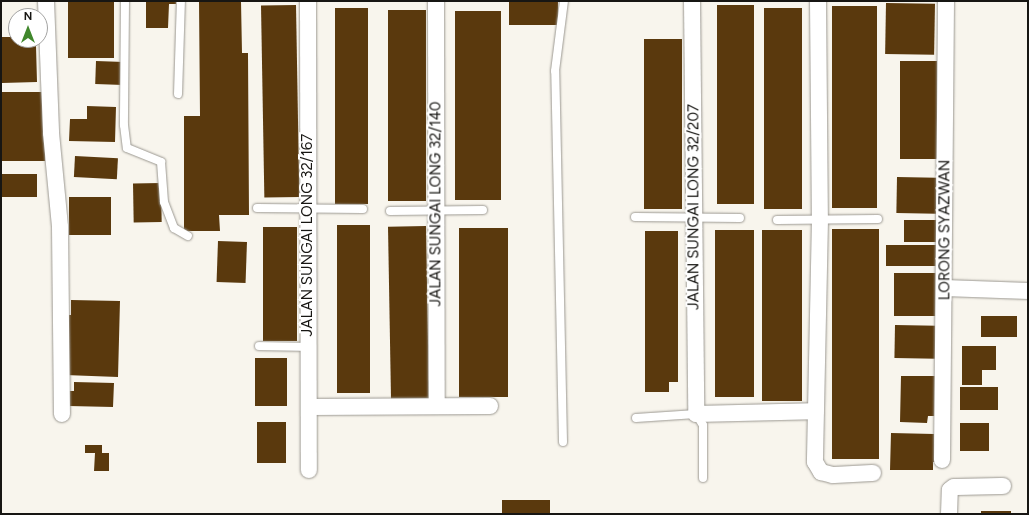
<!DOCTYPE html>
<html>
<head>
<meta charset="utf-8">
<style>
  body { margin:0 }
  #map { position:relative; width:1029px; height:515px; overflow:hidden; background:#f8f5ed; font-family:Figtree,sans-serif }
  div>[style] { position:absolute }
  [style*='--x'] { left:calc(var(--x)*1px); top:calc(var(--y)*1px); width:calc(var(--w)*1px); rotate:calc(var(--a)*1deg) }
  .building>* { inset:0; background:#5a390d; transform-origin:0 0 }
  .roads { filter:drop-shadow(0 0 1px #9b9891) drop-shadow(0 0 1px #9b9891) }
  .lane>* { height:8px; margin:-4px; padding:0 4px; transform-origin:4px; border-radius:4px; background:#fff }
  .street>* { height:16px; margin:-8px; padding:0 8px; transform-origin:8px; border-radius:8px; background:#fff }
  span { translate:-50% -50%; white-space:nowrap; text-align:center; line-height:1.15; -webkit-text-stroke:4px #fff; paint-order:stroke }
  .street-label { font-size:15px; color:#171613 }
  .frame { position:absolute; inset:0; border:2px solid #171613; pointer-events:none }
  .north { position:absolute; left:8px; top:8px; width:40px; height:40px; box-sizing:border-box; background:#fff; border:1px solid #a2a2a1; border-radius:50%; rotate:0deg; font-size:11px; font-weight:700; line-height:16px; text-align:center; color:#171613 }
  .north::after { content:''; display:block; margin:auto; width:14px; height:18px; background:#40872c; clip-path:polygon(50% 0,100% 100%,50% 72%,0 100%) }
</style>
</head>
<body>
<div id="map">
  <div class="building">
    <i style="left:68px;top:1px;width:46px;height:57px"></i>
    <i style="clip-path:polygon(146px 1px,176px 1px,176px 4px,169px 4px,168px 28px,146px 28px)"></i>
    <i style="clip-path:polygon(199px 1px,241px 1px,242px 53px,248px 53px,249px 215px,219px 215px,220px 231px,184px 231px,184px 116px,200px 116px)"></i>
    <i style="left:509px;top:1px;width:49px;height:24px"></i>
    <i style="left:886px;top:3px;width:49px;height:51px;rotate:1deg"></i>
    <i style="left:296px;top:5px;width:192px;height:35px;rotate:89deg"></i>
    <i style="left:717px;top:5px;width:37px;height:199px"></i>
    <i style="left:832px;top:6px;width:45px;height:202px"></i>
    <i style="left:335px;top:8px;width:33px;height:196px"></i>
    <i style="left:802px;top:8px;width:201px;height:38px;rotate:90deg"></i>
    <i style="left:426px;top:10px;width:191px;height:38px;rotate:90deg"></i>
    <i style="left:501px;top:11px;width:189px;height:46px;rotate:90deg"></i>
    <i style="clip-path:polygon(1px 37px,16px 37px,16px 40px,22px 40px,22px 46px,36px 46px,37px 82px,2px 83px)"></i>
    <i style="left:644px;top:39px;width:38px;height:170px"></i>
    <i style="left:96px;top:61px;width:28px;height:23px;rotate:2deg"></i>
    <i style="left:900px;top:61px;width:37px;height:98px"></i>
    <i style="left:1px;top:92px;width:44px;height:69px"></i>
    <i style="clip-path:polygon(87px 106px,116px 107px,115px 142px,69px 141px,70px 119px,87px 119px)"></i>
    <i style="left:75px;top:156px;width:43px;height:21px;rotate:3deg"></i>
    <i style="left:1px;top:174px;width:36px;height:23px"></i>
    <i style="left:897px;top:177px;width:40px;height:36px;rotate:1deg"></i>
    <i style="left:161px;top:183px;width:39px;height:28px;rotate:89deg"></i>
    <i style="left:69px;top:197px;width:42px;height:38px"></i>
    <i style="left:904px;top:220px;width:38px;height:22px"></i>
    <i style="left:337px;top:225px;width:33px;height:168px"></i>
    <i style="left:426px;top:226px;width:180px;height:38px;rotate:89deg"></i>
    <i style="left:263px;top:227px;width:34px;height:114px"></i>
    <i style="left:459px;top:228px;width:49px;height:169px"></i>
    <i style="left:832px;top:229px;width:47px;height:230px"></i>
    <i style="left:715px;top:230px;width:39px;height:167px"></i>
    <i style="left:762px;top:230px;width:40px;height:171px"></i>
    <i style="clip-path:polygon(645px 231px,678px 231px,678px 382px,669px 382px,669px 392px,645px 392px)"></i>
    <i style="left:218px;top:241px;width:29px;height:41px;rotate:2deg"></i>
    <i style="left:886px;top:245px;width:57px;height:21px"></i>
    <i style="left:894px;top:273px;width:44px;height:43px"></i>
    <i style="clip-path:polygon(71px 300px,120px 301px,118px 377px,65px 375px,67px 315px,71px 315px)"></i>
    <i style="left:981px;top:316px;width:36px;height:21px"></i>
    <i style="left:895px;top:325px;width:42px;height:33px;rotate:1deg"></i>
    <i style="clip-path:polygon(962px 346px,996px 346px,996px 370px,982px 370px,982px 385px,962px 385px)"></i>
    <i style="left:255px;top:358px;width:32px;height:48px"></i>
    <i style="clip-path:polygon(901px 376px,936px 376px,936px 416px,928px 416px,927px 423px,900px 422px)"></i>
    <i style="clip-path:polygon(74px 382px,114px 383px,113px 407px,69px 406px,69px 391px,74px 391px)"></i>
    <i style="left:960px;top:387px;width:38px;height:23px"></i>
    <i style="left:257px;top:422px;width:29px;height:41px"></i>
    <i style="left:960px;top:423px;width:29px;height:28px"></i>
    <i style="clip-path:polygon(891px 433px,934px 434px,934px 444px,941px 444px,941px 462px,933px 462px,933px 470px,890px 470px)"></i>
    <i style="clip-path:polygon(85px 445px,102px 445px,102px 453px,109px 453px,109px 471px,94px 471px,95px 453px,85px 453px)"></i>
    <i style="left:550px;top:500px;width:14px;height:48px;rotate:90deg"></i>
    <i style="left:981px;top:511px;width:30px;height:3px"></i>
  </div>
  <div class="roads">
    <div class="lane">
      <i style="--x:125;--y:1;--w:124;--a:90.5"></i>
      <i style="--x:124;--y:125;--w:23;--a:83"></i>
      <i style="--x:127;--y:148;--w:37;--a:22"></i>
      <i style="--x:161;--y:162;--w:40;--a:85.7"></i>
      <i style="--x:164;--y:202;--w:28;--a:69"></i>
      <i style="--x:174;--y:228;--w:16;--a:30"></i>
      <i style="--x:178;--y:94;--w:93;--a:-88.2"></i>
      <i style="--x:257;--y:208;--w:106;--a:0.5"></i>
      <i style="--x:390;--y:211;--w:93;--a:-0.6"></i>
      <i style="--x:635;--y:217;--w:105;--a:0.5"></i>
      <i style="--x:777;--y:220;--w:101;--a:-0.6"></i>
      <i style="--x:259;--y:346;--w:50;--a:1.1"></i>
      <i style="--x:636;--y:418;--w:60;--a:-3.8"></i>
      <i style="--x:696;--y:414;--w:13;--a:58"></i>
      <i style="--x:703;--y:425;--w:53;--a:90"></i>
      <i style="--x:563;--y:442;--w:371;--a:-91.2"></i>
      <i style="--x:555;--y:71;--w:71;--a:-82.7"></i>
    </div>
    <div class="street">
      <i style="--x:46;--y:1;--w:132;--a:87.8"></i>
      <i style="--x:51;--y:133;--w:94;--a:84.5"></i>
      <i style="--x:60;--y:227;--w:187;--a:89.4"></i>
      <i style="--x:308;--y:1;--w:469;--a:89.9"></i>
      <i style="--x:436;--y:1;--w:405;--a:89.9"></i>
      <i style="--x:692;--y:1;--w:413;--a:89.4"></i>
      <i style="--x:696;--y:414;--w:120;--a:-1.4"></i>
      <i style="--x:818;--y:1;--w:218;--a:89.5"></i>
      <i style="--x:820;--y:219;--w:243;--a:91.2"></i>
      <i style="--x:815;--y:462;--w:12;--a:59"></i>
      <i style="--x:821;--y:472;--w:12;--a:14"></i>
      <i style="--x:833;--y:475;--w:40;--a:-2.9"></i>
      <i style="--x:945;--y:288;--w:83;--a:2.1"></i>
      <i style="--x:309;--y:407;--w:181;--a:-0.3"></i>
      <i style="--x:942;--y:460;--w:459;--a:-89.5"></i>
      <i style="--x:949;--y:514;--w:24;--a:-88"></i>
      <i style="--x:950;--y:490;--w:5;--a:-37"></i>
      <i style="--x:954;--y:487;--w:49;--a:-1.2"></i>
    </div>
  </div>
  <div class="street-label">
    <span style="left:436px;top:204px;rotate:-90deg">JALAN SUNGAI LONG 32/140</span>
    <span style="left:694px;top:207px;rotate:-90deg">JALAN SUNGAI LONG 32/207</span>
    <span style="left:945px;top:230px;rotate:-90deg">LORONG SYAZWAN</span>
    <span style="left:308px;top:235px;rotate:-90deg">JALAN SUNGAI LONG 32/167</span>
  </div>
  <div class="frame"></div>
  <div class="north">N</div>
</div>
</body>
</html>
